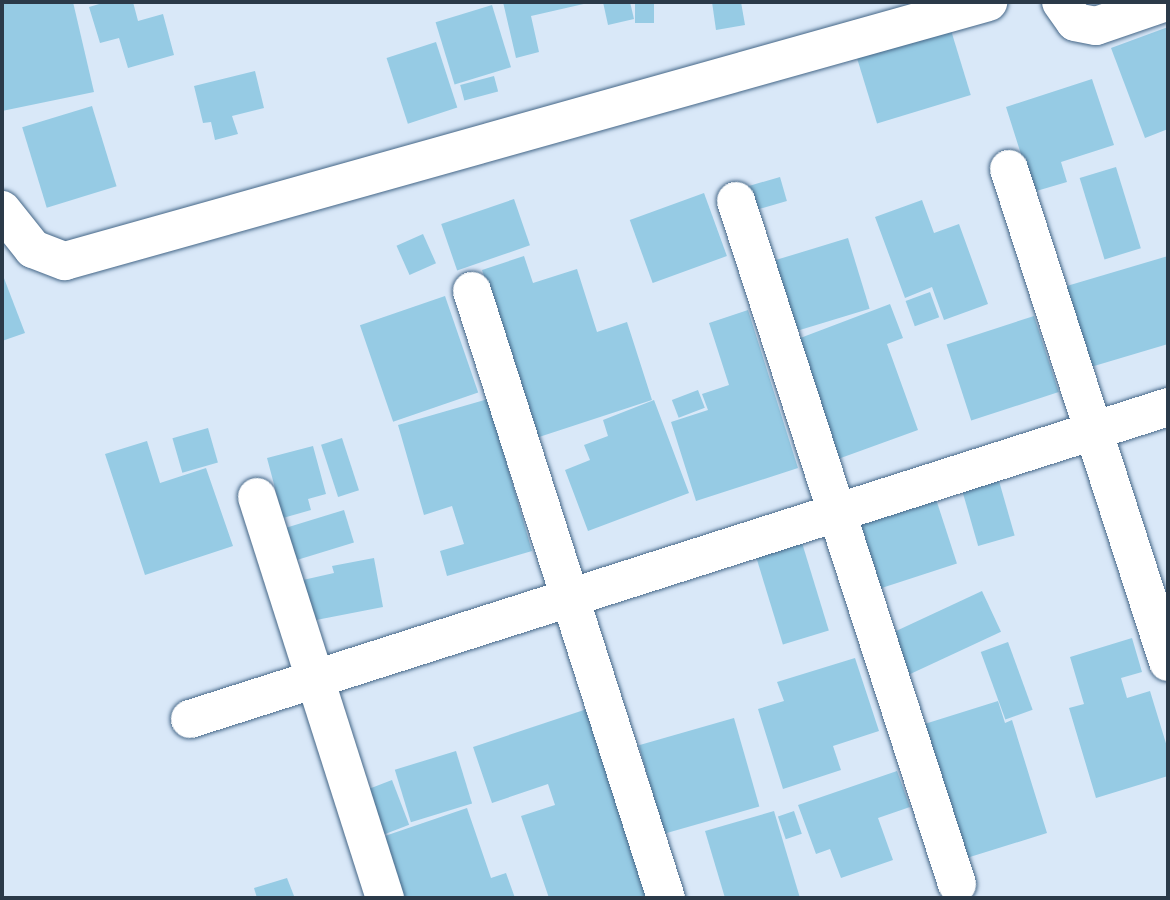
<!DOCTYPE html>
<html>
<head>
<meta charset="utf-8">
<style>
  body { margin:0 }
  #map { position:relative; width:1170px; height:900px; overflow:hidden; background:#d9e8f8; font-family:Helvetica,sans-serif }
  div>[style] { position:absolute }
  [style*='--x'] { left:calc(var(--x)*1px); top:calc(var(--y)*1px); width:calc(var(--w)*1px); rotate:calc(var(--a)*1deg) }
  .building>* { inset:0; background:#96cbe4; transform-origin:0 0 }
  .roads { filter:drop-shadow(0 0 2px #446687) drop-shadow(0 0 2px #446687) }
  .street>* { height:38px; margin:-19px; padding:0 19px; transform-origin:19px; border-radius:19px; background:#fff }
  span { translate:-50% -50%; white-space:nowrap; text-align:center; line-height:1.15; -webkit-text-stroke:7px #d9e8f8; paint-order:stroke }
  .frame { position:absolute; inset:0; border:4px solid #2b3a49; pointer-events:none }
</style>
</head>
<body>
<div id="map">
  <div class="building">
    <i style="clip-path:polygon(2px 2px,73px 2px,94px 92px,2px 111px)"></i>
    <i style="clip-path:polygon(106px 2px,133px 2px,138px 21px,163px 14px,174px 55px,128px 68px,119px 38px,100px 43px,89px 7px)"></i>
    <i style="clip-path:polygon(503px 2px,588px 2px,588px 3px,531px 16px,539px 52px,516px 58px)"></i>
    <i style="clip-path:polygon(603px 2px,630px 2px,634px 19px,608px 25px)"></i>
    <i style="left:635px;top:2px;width:19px;height:21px"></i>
    <i style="clip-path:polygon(712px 2px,741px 2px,745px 25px,716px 30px)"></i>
    <i style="left:492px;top:5px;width:65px;height:59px;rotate:73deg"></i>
    <i style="left:950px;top:27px;width:71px;height:98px;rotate:73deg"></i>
    <i style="clip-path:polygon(1168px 27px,1168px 129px,1145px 138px,1111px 48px)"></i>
    <i style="left:436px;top:42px;width:69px;height:52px;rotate:72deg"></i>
    <i style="clip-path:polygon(255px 71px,264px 108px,232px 116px,238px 134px,215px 140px,211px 122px,203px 123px,194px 86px)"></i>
    <i style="left:494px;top:76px;width:16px;height:35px;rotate:75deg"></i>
    <i style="clip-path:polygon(1092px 79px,1114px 145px,1061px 162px,1067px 182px,1033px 192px,1006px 107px)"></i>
    <i style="left:92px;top:106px;width:84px;height:73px;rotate:73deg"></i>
    <i style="left:1116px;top:167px;width:85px;height:38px;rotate:73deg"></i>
    <i style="left:780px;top:177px;width:25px;height:36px;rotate:74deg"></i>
    <i style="left:704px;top:193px;width:67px;height:79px;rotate:70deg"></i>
    <i style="left:514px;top:199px;width:49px;height:77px;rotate:71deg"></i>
    <i style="clip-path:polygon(922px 200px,934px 233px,959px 224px,988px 304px,944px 320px,932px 287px,905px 298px,875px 217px)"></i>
    <i style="left:423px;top:234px;width:32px;height:29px;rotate:66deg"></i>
    <i style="left:848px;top:238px;width:74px;height:79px;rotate:73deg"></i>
    <i style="clip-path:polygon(524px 256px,533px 283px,577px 269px,597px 332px,627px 322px,652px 400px,536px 438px,482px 270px)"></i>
    <i style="clip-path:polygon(1168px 256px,1168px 344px,1084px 369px,1060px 288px)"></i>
    <i style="clip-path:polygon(2px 273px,25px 333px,2px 341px)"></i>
    <i style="left:930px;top:292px;width:27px;height:26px;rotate:70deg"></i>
    <i style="left:445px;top:296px;width:102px;height:90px;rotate:71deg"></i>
    <i style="clip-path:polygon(890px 304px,903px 338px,887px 344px,918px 430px,838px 459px,795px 340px)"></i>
    <i style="clip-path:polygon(748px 310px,798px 468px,696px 501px,671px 422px,708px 410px,702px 394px,729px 385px,709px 323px)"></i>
    <i style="left:1034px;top:316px;width:80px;height:92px;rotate:72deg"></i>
    <i style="left:698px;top:390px;width:19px;height:28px;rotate:69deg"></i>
    <i style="clip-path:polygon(488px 399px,532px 551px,447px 576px,440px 551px,464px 544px,452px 506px,424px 515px,398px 425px)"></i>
    <i style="clip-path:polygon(654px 400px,689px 493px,588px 531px,565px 470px,590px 460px,584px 445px,608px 436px,603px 420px)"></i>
    <i style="left:208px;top:428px;width:36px;height:37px;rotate:74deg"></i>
    <i style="left:342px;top:438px;width:55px;height:22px;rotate:72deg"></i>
    <i style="clip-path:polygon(147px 441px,160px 483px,206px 468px,233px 546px,145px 575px,105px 454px)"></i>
    <i style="clip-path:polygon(313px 446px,326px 494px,308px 499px,311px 510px,283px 518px,267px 458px)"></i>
    <i style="left:997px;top:474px;width:64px;height:38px;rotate:74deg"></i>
    <i style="left:935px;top:496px;width:71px;height:80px;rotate:72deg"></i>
    <i style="left:344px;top:510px;width:34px;height:75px;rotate:73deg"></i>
    <i style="left:799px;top:533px;width:102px;height:48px;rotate:73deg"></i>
    <i style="clip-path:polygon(374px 558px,383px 607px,311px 621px,303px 580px,334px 573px,332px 566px)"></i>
    <i style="left:982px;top:591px;width:45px;height:109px;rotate:65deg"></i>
    <i style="clip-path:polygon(1132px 638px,1142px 672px,1121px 678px,1127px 698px,1150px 691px,1168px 750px,1168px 776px,1096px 798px,1069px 708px,1084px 704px,1070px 657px)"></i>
    <i style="left:1008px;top:642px;width:72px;height:29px;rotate:70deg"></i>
    <i style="clip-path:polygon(855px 658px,879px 731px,833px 746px,841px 770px,783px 789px,758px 709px,784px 701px,777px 682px)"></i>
    <i style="clip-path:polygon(998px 701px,1005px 723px,1012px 720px,1047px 833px,957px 861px,915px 727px)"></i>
    <i style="clip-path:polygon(587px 709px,649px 897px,645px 898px,549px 898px,521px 816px,555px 805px,548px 784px,492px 803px,473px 747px)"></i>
    <i style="left:734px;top:718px;width:92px;height:99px;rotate:74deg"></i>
    <i style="left:456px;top:751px;width:55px;height:64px;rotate:73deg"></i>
    <i style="clip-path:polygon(897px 771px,910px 807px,878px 818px,893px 860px,841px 878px,830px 849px,816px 854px,798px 805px)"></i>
    <i style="left:392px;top:780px;width:48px;height:32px;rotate:69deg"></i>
    <i style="clip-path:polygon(467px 808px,491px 878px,506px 873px,515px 898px,399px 898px,379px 838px)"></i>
    <i style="clip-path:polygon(774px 811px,800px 898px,725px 898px,705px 831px)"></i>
    <i style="left:794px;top:811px;width:24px;height:17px;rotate:71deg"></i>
    <i style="clip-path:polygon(287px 878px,294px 896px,257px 898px,254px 888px)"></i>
  </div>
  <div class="roads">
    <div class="street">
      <i style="--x:1061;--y:2;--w:24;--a:55"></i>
      <i style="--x:1075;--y:22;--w:21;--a:11"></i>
      <i style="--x:1096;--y:26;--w:74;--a:-18.9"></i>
      <i style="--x:1009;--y:169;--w:518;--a:72.12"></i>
      <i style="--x:736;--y:201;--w:718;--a:72.07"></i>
      <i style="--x:2;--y:210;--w:50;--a:51.5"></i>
      <i style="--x:33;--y:249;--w:34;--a:21"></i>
      <i style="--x:65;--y:261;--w:959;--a:-15.67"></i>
      <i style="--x:472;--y:291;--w:637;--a:72.28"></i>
      <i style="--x:257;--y:497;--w:421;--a:72.3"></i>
      <i style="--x:190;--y:719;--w:1027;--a:-17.69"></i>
    </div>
  </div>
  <div class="frame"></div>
</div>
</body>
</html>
